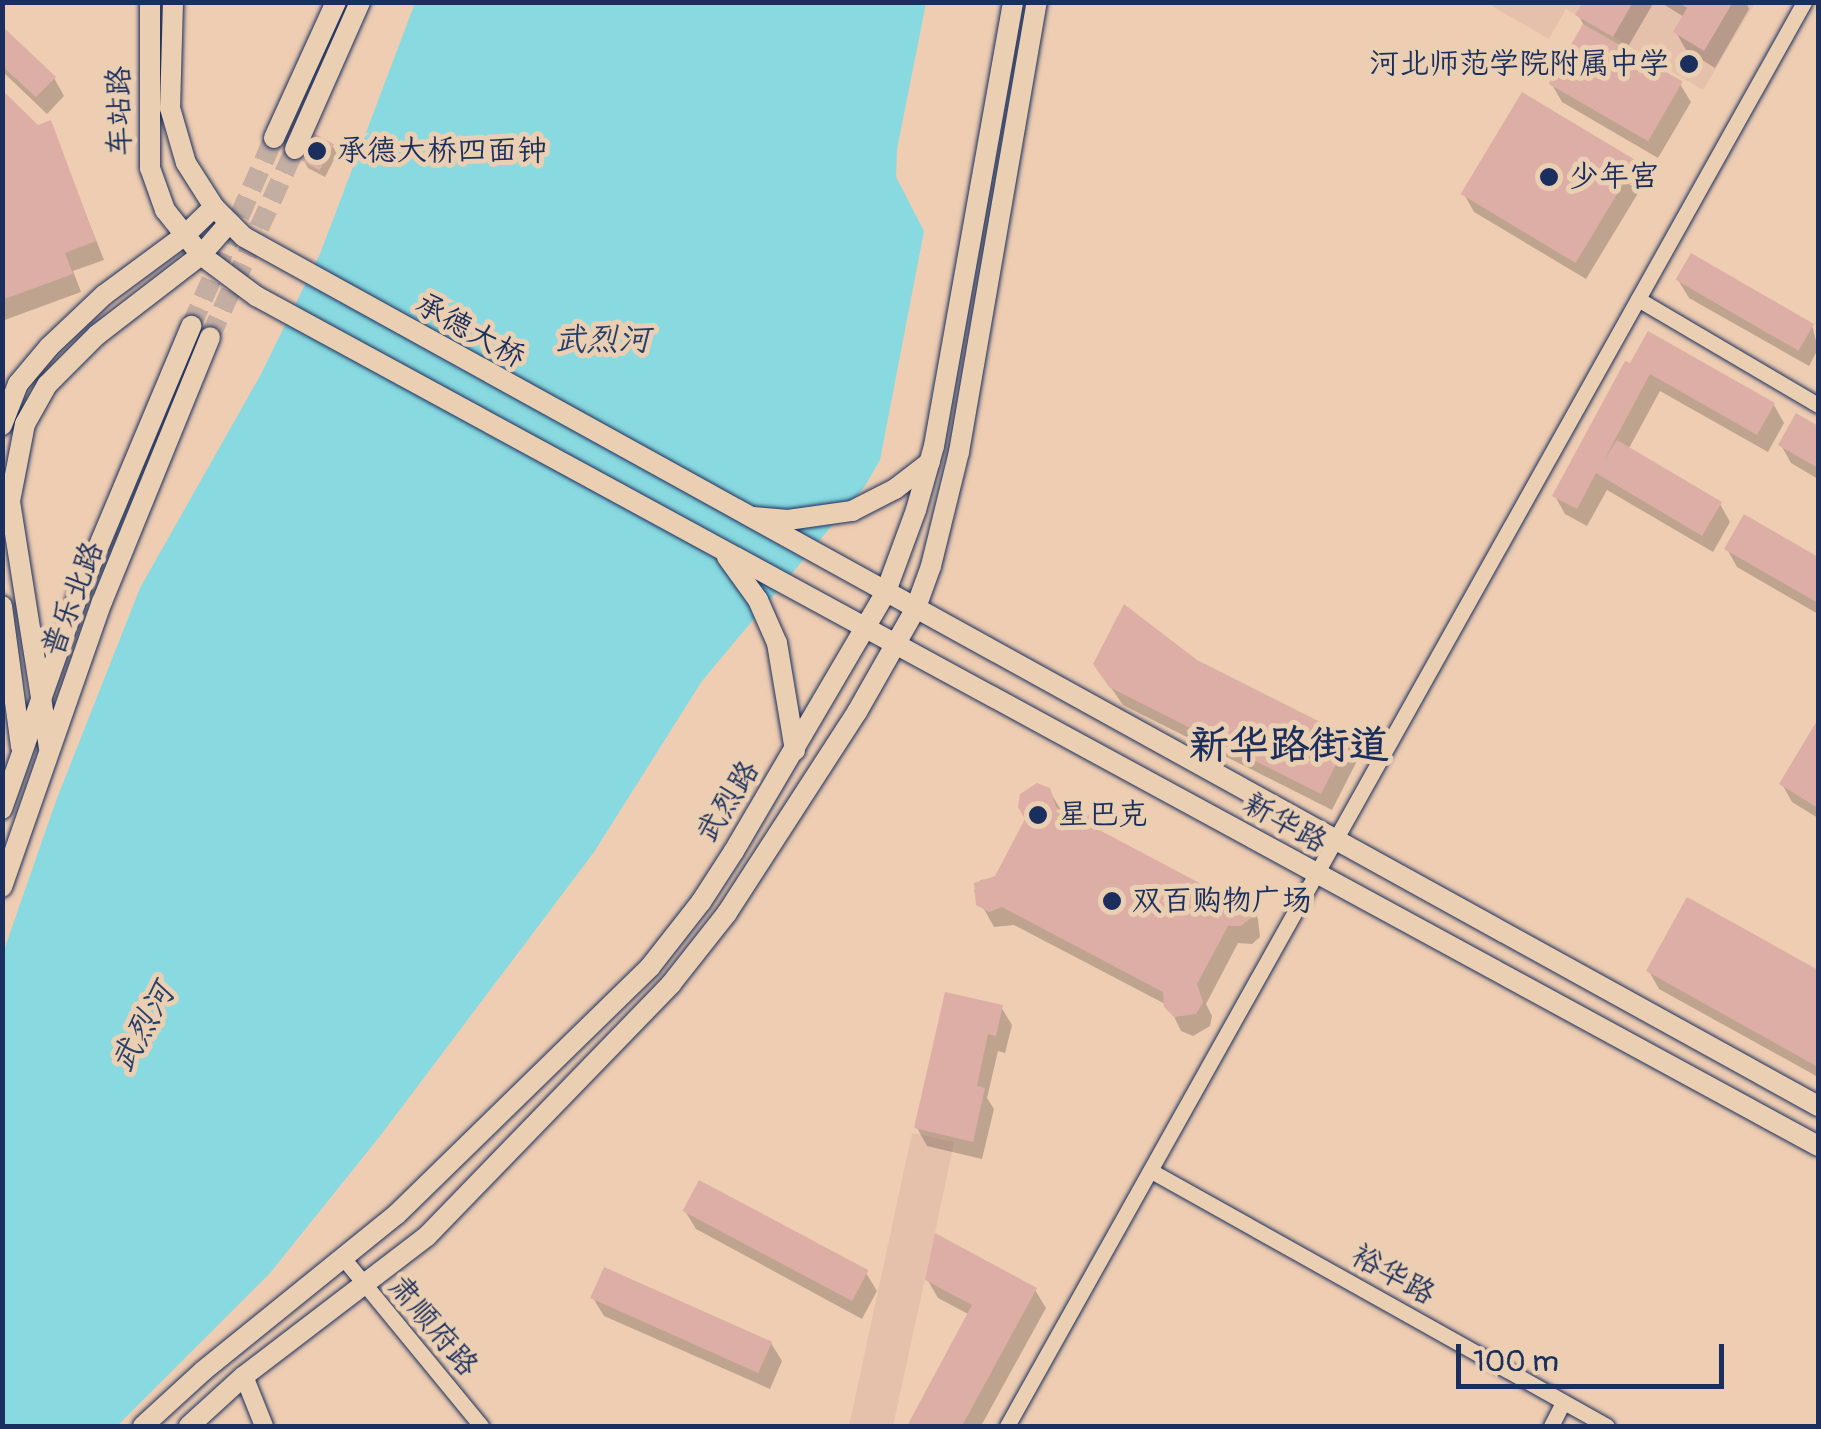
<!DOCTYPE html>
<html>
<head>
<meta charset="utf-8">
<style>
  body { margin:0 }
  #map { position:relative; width:1821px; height:1429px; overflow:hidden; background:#eecdb2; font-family:Pangolin,"LXGW WenKai TC",sans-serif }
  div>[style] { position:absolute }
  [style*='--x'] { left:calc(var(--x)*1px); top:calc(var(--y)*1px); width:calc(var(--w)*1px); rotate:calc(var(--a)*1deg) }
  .built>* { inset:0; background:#e5c1ac }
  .water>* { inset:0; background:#88d9e0 }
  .shadow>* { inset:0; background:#0003 }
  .building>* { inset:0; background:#dcaea5; transform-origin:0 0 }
  .secondary-tunnel>* { height:20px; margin-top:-10px; transform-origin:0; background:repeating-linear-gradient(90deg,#c4ada1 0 20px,transparent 0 30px) }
  .roads { filter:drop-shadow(0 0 2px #1b2f5e) drop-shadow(0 0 2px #1b2f5e) }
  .minor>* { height:15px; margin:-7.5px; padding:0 7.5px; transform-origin:7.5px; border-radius:7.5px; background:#ebcfb2 }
  .tertiary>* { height:18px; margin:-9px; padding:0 9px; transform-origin:9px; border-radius:9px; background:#ebcfb2 }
  .secondary>* { height:20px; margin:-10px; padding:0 10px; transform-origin:10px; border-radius:10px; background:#ebcfb2 }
  .dots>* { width:28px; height:28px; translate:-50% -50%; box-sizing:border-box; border:5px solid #ebcfb2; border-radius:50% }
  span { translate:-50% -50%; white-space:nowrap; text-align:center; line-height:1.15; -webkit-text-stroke:10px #ebcfb2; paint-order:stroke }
  .poi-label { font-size:30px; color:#1b2f5e }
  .right { translate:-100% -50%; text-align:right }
  .left { translate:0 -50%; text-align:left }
  .street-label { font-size:30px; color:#1b2f5e }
  .water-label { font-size:32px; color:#26406b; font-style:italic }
  .district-label { font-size:40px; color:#1b2f5e; font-weight:700 }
  .frame { position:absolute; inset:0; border:5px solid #1b2f5e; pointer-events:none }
  .scale { position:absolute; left:1456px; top:1344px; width:268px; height:45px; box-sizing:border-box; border:5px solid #1b2f5e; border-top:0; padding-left:12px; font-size:30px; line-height:35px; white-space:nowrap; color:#1b2f5e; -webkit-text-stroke:8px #ebcfb2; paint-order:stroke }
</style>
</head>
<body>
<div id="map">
  <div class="built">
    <i style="clip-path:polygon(1487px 3px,1755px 3px,1703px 90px,1566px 9px,1549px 39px)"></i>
    <i style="clip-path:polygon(912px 1133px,954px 1142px,935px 1233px,893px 1426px,849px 1426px)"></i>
  </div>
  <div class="water">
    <i style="clip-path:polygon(415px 3px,926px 3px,897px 149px,896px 177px,924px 231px,880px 460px,865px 486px,702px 681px,594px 852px,380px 1136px,270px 1273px,117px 1426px,3px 1426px,3px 953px,56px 801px,140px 588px,260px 376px,320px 254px)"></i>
  </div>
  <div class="shadow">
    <i style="clip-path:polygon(1586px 2px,1654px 2px,1625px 52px,1680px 84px,1691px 102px,1658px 158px,1562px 102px,1551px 83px,1585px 27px,1578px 15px)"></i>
    <i style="clip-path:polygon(1660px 2px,1746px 2px,1749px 9px,1715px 68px,1686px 50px,1676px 32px,1684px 17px)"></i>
    <i style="clip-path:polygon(2px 30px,54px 78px,64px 96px,47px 114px,2px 71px)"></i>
    <i style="clip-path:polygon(2px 94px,37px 128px,50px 124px,104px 260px,73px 271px,81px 292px,2px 321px)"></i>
    <i style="clip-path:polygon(332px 145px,337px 154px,325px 177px,308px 168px,303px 159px)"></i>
    <i style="clip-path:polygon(1635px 162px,1646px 180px,1586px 279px,1474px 212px,1464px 194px)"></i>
    <i style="clip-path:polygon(1678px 280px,1812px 325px,1818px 349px,1809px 366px,1689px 298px)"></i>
    <i style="clip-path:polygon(1626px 364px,1774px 405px,1784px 423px,1768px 452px,1660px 391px,1628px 450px,1720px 504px,1730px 522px,1713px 552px,1607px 490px,1587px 526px,1565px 514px,1555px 496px)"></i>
    <i style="clip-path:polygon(1797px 416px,1818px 428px,1818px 479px,1791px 463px,1781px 445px)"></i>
    <i style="clip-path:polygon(1745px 518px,1818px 560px,1818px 614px,1737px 567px,1727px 549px)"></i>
    <i style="clip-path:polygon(1107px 682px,1348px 739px,1359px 757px,1332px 810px,1123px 705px)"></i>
    <i style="clip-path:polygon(1818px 724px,1818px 818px,1792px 802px,1782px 784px)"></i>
    <i style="clip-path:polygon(1037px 786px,1052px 795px,1064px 815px,1090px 819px,1097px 832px,1223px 898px,1248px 900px,1258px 919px,1260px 937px,1252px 944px,1238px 943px,1206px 1004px,1212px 1016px,1210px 1026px,1193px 1036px,1181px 1031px,1169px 1006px,1014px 925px,994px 927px,974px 891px,981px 880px,997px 878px,1028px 819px)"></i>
    <i style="clip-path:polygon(1688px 901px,1818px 973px,1818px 1077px,1659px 989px,1649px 971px)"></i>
    <i style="clip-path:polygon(1001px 1007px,1012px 1025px,1005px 1053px,998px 1051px,987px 1098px,994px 1109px,982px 1159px,927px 1146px,917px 1128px)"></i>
    <i style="clip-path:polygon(685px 1211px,866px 1273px,877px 1291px,862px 1319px,696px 1229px)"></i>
    <i style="clip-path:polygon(927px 1279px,1035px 1290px,1046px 1308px,981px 1426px,910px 1426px,970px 1315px,938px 1298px)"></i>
    <i style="clip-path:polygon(593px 1298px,771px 1343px,782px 1361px,770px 1389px,604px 1316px)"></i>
  </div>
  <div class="building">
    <i style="clip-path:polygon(1583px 2px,1633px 2px,1613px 37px,1575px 15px)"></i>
    <i style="clip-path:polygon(1678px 2px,1733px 2px,1704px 51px,1673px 32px,1687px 8px)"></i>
    <i style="left:1583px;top:24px;width:115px;height:69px;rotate:30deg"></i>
    <i style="clip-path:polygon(2px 26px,56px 77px,36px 97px,2px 66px)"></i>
    <i style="clip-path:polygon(2px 90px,38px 125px,51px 120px,96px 241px,65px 253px,73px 274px,2px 300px)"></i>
    <i style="left:1522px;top:92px;width:134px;height:119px;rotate:31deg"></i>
    <i style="left:314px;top:133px;width:23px;height:30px;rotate:29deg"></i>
    <i style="left:1691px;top:253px;width:142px;height:31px;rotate:30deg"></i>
    <i style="clip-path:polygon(1648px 331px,1775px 403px,1757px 435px,1650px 374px,1604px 460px,1617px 440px,1722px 502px,1702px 536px,1596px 473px,1577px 509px,1552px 496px,1625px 361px,1630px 363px)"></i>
    <i style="clip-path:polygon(1796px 413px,1818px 426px,1818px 468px,1778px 445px)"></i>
    <i style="clip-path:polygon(1744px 514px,1818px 557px,1818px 603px,1724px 549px)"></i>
    <i style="clip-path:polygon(1124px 604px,1197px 660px,1350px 737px,1321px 794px,1109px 687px,1093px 664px)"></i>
    <i style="clip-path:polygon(1818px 719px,1818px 808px,1779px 784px)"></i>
    <i style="clip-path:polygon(1037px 783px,1050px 788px,1056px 807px,1063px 811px,1067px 804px,1092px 817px,1088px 824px,1224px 896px,1237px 891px,1249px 898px,1251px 918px,1241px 926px,1228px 926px,1197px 984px,1203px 1002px,1196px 1014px,1174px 1017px,1164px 1007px,1163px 992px,1002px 907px,989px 912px,976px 905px,974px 883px,995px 876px,1025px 819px,1018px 807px,1020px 794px)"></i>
    <i style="clip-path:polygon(1687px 897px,1818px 970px,1818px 1067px,1646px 971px)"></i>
    <i style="clip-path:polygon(945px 992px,1003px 1005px,996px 1036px,988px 1034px,977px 1086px,985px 1088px,973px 1142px,914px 1128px)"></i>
    <i style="left:699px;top:1180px;width:192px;height:35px;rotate:28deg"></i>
    <i style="clip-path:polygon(935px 1233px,1037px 1288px,962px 1426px,907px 1426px,972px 1305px,925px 1280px)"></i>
    <i style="left:604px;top:1267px;width:184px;height:34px;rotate:24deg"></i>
  </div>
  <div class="secondary-tunnel">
    <i style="--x:191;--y:326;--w:206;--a:-66.2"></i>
    <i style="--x:210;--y:337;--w:206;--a:-65.7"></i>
  </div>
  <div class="roads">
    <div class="minor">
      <i style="--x:1638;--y:299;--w:209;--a:30.5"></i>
      <i style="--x:1153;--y:1172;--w:520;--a:29.23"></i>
      <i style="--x:344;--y:1259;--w:216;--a:50.6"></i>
      <i style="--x:1007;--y:1426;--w:1632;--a:-60.76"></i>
      <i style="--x:1551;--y:1426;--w:27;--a:-63"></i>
    </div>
    <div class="tertiary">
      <i style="--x:244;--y:1376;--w:54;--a:68.2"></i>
    </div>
    <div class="secondary">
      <i style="--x:150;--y:2;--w:166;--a:90"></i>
      <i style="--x:150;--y:168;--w:45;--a:70.3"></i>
      <i style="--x:165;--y:210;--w:58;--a:51.3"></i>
      <i style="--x:201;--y:255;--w:69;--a:36.7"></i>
      <i style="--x:256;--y:296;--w:1778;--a:28.55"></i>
      <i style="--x:173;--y:2;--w:106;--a:91.6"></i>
      <i style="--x:170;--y:108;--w:57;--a:73.8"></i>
      <i style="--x:186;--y:163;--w:52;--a:57.5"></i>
      <i style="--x:214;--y:207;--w:42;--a:45"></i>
      <i style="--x:244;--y:237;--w:1798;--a:28.9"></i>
      <i style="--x:274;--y:138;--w:149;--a:-65.5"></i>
      <i style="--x:295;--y:149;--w:161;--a:-66.1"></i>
      <i style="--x:2;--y:425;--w:44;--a:-68.7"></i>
      <i style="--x:18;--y:384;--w:48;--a:-50"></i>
      <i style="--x:49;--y:347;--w:76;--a:-43.4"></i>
      <i style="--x:104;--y:295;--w:101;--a:-36.5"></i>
      <i style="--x:185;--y:235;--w:40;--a:-44"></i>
      <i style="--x:753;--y:517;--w:35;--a:5"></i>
      <i style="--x:788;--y:520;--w:65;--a:-8"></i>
      <i style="--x:852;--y:511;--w:48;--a:-27.1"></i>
      <i style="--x:895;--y:489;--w:44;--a:-37.6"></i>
      <i style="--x:727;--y:557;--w:53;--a:54.2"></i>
      <i style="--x:758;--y:600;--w:47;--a:66.2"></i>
      <i style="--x:777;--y:643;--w:109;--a:80.5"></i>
      <i style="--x:2;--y:606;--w:142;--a:82.3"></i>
      <i style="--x:49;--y:748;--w:250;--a:-99"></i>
      <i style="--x:10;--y:501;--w:78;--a:-79"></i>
      <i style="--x:25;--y:424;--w:45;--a:-60.6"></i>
      <i style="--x:47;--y:385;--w:71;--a:-45"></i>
      <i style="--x:97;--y:335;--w:131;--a:-37.6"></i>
      <i style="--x:201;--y:255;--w:43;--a:-48.8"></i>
      <i style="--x:2;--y:809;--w:229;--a:-70.4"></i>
      <i style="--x:79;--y:593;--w:290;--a:-67.2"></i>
      <i style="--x:2;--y:887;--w:302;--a:-70.7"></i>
      <i style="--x:102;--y:602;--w:286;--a:-67.8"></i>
      <i style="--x:143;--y:1426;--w:81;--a:-42.5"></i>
      <i style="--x:203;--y:1371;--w:250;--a:-39"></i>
      <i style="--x:397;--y:1214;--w:354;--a:-44.3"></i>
      <i style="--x:650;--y:967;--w:83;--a:-51.9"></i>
      <i style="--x:701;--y:902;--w:61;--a:-57.1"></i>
      <i style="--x:734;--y:851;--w:298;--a:-59.6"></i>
      <i style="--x:885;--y:594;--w:90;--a:-69.7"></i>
      <i style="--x:916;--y:510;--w:66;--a:-74.3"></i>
      <i style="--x:934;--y:446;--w:451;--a:-79.9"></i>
      <i style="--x:189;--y:1426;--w:74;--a:-42.3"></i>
      <i style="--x:244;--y:1376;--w:230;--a:-37.4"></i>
      <i style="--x:427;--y:1236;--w:351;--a:-45.9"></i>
      <i style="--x:671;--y:984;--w:90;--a:-51.7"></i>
      <i style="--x:727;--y:913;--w:239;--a:-57.1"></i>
      <i style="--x:857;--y:712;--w:117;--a:-60.4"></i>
      <i style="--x:915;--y:610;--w:47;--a:-70"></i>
      <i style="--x:931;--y:566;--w:117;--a:-76.2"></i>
      <i style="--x:959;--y:452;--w:457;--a:-80.2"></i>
    </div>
  </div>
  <div class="dots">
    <i style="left:1689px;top:64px;background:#1b2f5e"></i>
    <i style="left:317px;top:151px;background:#1b2f5e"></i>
    <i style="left:1549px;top:177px;background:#1b2f5e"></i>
    <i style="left:1038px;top:815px;background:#1b2f5e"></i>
    <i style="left:1112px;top:901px;background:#1b2f5e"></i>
  </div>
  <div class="poi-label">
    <span class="right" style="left:1669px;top:64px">河北师范学院附属中学</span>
    <span class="left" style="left:337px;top:151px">承德大桥四面钟</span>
    <span class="left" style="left:1569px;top:177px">少年宫</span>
    <span class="left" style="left:1058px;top:815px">星巴克</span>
    <span class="left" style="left:1132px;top:901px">双百购物广场</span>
  </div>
  <div class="street-label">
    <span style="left:120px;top:111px;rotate:-91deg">车站路</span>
    <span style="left:470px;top:331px;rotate:29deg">承德大桥</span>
    <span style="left:73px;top:599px;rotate:-69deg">普乐北路</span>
    <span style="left:728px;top:802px;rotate:-58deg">武烈路</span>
    <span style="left:1285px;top:823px;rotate:29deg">新华路</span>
    <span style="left:1393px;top:1275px;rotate:29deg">裕华路</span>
    <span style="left:433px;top:1326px;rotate:50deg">肃顺府路</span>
  </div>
  <div class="water-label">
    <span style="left:602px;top:340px">武烈河</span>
    <span style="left:143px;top:1028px;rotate:-61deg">武烈河</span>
  </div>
  <div class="district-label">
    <span style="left:1289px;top:746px">新华路街道</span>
  </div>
  <div class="frame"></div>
  <div class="scale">100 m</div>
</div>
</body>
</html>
